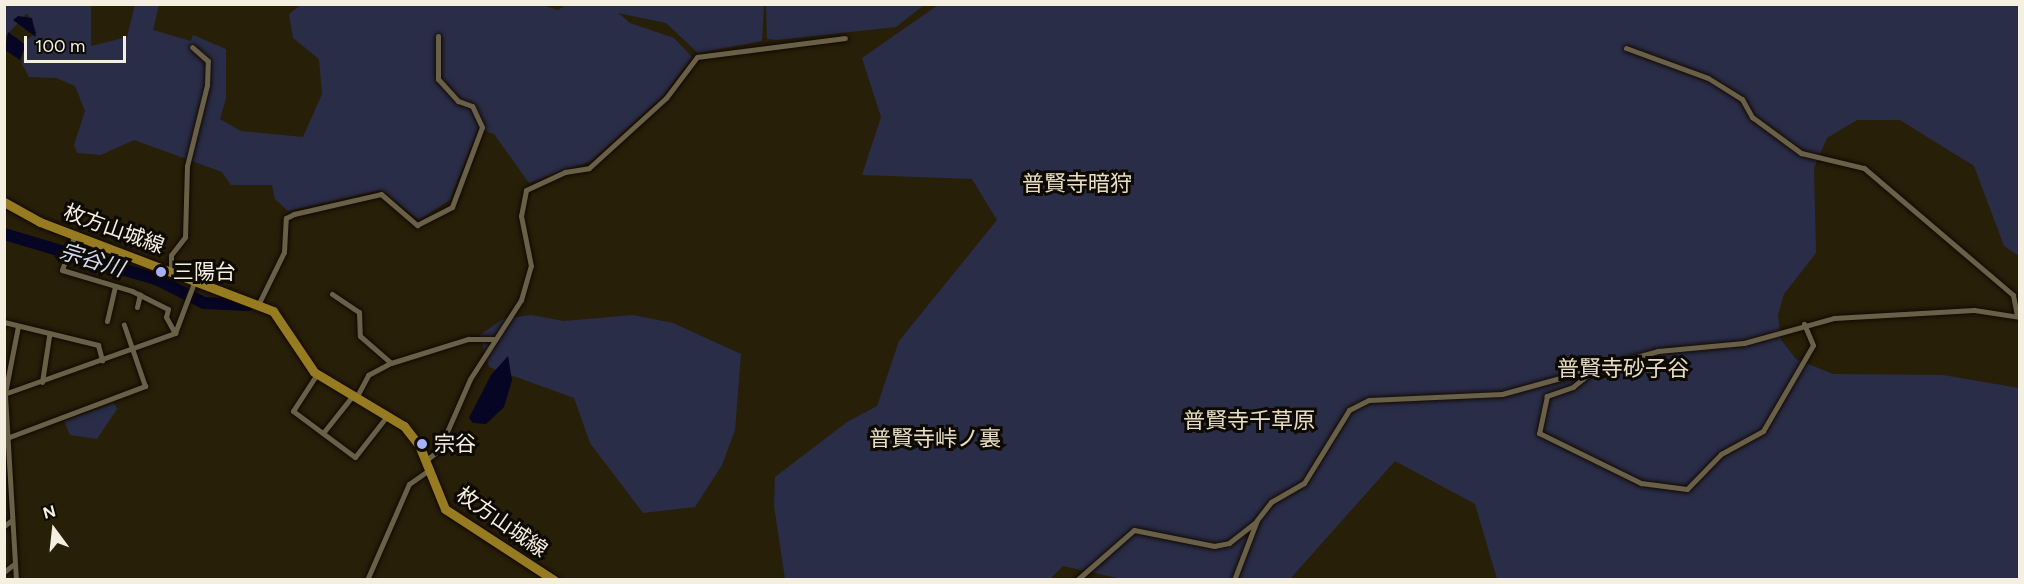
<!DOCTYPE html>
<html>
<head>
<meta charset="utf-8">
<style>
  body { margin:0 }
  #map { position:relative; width:2024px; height:584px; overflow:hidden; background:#281f09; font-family:Figtree,"Noto Sans JP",sans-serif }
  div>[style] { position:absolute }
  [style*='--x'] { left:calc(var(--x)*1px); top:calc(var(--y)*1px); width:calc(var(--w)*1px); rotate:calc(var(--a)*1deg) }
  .green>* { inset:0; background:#2a2d47 }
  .water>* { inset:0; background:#060523 }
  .river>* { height:12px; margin:-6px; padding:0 6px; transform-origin:6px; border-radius:6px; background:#060523 }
  .roads { filter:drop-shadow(0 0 2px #110900) drop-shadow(0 0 2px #110900) }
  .street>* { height:5px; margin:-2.5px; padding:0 2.5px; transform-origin:2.5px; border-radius:2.5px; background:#6a6048 }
  .primary>* { height:9px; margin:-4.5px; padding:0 4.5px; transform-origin:4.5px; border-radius:4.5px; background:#967b21 }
  .dots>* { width:16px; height:16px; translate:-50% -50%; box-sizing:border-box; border:3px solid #0d0a03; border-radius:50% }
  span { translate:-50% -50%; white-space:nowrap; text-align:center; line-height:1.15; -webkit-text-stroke:6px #0d0a03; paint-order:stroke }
  .street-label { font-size:21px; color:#f4efe1 }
  .poi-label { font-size:21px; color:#f4efe1 }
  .left { translate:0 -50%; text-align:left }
  .neighbourhood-label { font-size:22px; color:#e8ddc2 }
  .water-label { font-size:22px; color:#d5d9f4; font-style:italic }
  .frame { position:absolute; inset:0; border:6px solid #f4efe1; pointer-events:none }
  .north { position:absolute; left:24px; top:500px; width:60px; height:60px; -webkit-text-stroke:4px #0d0a03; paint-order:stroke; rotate:345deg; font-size:16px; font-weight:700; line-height:24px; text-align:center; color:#f4efe1 }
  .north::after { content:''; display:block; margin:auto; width:21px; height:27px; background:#f4efe1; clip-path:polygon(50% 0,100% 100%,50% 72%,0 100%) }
  .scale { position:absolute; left:24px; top:36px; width:102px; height:27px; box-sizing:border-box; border:3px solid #f4efe1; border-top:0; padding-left:8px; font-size:18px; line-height:21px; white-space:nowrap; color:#f4efe1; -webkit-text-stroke:4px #0d0a03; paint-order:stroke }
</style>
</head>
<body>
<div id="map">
  <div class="green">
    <i style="clip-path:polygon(539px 4px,558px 10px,568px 4px,764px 5px,762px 41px,698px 53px,666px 23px,618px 13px,630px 23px,674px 38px,692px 57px,663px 96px,591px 161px,529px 183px,494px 134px,478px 129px,450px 200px,419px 220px,381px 190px,288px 211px,275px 199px,272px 185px,231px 185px,222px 172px,134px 140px,101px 155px,77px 153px,74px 145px,85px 111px,75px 86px,56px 78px,29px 77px,22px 64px,23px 42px,37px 33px,27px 13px,5px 37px,5px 5px,91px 5px,91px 46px,127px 37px,135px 5px,159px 5px,153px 30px,191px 41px,193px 35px,226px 49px,226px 98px,220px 119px,241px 131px,303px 137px,322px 94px,319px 59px,293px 38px,289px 14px,301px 5px)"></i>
    <i style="clip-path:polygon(766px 5px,767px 4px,924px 5px,896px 27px,777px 40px,767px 39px)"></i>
    <i style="clip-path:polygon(938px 5px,2019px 5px,2019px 256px,2004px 246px,1974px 166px,1900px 120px,1857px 120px,1827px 138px,1814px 168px,1816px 253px,1784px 294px,1778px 315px,1781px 340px,1796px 359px,1833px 374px,1943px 375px,2019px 388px,2019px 579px,1497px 579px,1475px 504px,1395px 461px,1290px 579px,1122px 579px,1063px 566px,1050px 579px,785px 579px,774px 506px,775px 477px,847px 422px,877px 406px,899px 341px,997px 220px,972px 179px,862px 175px,881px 117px,862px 58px)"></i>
    <i style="clip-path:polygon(531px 315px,564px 321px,633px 315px,673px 323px,741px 354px,735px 430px,722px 465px,695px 507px,643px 513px,590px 443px,574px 398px,489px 367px,480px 335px,503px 319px)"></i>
    <i style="clip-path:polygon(114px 403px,117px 409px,97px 439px,70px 435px,64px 421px)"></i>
  </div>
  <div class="water">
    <i style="clip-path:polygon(18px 16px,32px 18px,36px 37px,13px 20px)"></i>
    <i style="clip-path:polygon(8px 32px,26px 45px,20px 60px,5px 50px)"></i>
    <i style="clip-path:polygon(508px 356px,512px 380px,504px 407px,486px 424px,473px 423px,469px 418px,491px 375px)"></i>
  </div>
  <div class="river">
    <i style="--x:4;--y:234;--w:159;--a:16.5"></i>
    <i style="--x:156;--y:279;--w:54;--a:26.6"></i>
    <i style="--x:204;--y:303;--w:44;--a:2.6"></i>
  </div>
  <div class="roads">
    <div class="street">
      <i style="--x:1626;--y:48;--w:87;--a:20.1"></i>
      <i style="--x:1708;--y:78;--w:40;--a:32"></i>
      <i style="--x:1742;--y:99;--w:21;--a:61"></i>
      <i style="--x:1752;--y:117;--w:61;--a:36.3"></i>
      <i style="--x:1801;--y:153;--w:65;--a:13.4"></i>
      <i style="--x:1864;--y:168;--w:196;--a:40.4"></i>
      <i style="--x:2013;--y:295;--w:20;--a:79"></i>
      <i style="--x:75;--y:234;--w:38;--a:110"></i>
      <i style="--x:62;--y:270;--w:73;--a:16.7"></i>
      <i style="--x:132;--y:291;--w:40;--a:26.6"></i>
      <i style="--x:168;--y:309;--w:8;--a:104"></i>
      <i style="--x:166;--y:317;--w:18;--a:61"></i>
      <i style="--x:171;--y:269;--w:14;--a:-90"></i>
      <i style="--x:171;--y:255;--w:23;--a:-52"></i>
      <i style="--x:185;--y:237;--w:71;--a:-88.4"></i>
      <i style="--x:187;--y:166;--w:83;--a:-76.1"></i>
      <i style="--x:207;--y:85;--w:24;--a:-88"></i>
      <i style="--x:208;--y:61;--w:21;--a:-139"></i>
      <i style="--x:332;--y:294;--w:32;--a:34"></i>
      <i style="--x:359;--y:312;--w:24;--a:88"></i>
      <i style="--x:360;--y:336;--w:41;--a:41.1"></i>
      <i style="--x:259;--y:303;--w:57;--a:-63.9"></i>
      <i style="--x:284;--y:252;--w:34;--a:-87"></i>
      <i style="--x:286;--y:218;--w:9;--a:-27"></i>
      <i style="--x:294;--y:214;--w:89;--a:-12.9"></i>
      <i style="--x:381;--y:194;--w:48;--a:40.7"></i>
      <i style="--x:417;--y:225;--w:39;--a:-27"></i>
      <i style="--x:452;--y:207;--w:85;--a:-69.4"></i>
      <i style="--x:482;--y:127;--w:23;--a:-115"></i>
      <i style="--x:472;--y:106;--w:15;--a:-160"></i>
      <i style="--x:458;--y:101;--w:30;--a:-132"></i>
      <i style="--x:438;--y:79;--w:43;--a:-90"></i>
      <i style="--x:137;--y:307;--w:13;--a:-77"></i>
      <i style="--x:107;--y:321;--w:36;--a:-77"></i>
      <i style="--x:4;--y:322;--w:97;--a:13.7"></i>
      <i style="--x:98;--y:345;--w:16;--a:75"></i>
      <i style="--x:1590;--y:373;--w:22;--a:141"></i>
      <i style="--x:1573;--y:387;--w:28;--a:161"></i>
      <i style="--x:1547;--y:396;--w:38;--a:102"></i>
      <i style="--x:1539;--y:433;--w:114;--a:26.1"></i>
      <i style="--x:1641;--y:483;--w:46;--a:7.4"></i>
      <i style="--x:1687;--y:489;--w:49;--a:-45.8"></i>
      <i style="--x:1721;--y:454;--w:48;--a:-28.7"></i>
      <i style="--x:1763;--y:431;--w:99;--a:-59.8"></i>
      <i style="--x:1813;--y:345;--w:23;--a:-113"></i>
      <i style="--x:317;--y:374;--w:44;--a:123"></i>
      <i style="--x:293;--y:411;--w:77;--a:36.6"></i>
      <i style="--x:355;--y:457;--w:52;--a:-52"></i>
      <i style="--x:42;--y:382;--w:47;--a:-81.3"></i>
      <i style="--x:4;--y:394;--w:182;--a:-19.6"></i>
      <i style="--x:175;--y:333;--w:57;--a:-69.3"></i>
      <i style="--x:357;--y:396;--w:24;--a:-62"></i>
      <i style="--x:368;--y:375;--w:26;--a:-28"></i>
      <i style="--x:391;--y:363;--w:81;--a:-17.3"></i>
      <i style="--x:468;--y:339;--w:25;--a:0"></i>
      <i style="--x:323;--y:433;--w:50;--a:-51.5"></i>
      <i style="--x:4;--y:439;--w:151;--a:-20.6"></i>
      <i style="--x:145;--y:386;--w:65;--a:-109"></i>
      <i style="--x:425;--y:461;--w:18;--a:-38"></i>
      <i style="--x:439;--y:450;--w:77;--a:-66.4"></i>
      <i style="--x:470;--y:379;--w:94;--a:-57.2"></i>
      <i style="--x:521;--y:300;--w:35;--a:-74"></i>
      <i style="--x:531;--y:266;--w:51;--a:-101.3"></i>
      <i style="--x:521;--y:216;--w:26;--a:-79"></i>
      <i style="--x:526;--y:190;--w:43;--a:-24.8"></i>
      <i style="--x:565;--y:172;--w:24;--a:-9"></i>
      <i style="--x:589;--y:168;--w:104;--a:-42.3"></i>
      <i style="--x:666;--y:98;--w:51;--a:-52.9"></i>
      <i style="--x:697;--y:57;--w:149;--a:-7.3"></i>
      <i style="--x:4;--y:526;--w:10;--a:-37"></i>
      <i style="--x:4;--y:572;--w:13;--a:-39"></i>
      <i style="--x:16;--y:580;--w:187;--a:-93.4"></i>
      <i style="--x:5;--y:393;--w:68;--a:-79"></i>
      <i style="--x:367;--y:580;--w:105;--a:-66.4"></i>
      <i style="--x:409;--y:484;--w:24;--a:-35"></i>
      <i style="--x:1077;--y:580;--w:76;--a:-41.3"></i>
      <i style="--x:1134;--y:530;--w:82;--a:11.3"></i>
      <i style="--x:1214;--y:546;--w:15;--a:-11"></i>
      <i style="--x:1229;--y:543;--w:34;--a:-38"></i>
      <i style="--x:1234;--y:580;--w:64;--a:-69"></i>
      <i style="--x:1257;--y:520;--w:23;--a:-52"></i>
      <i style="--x:1271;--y:502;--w:38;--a:-30"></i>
      <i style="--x:1304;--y:483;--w:86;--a:-58.3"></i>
      <i style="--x:1349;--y:410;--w:22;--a:-27"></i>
      <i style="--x:1369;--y:400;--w:133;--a:-2.6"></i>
      <i style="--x:1502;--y:394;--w:162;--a:-15.4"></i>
      <i style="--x:1658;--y:351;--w:86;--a:-5.3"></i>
      <i style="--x:1744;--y:343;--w:93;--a:-15.5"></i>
      <i style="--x:1834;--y:318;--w:140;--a:-3.3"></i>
      <i style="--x:1974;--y:310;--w:47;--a:8.7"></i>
    </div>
    <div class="primary">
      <i style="--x:4;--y:202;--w:41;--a:29.1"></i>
      <i style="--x:40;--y:222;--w:249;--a:20.9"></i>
      <i style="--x:273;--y:311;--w:73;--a:56.1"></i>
      <i style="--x:314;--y:372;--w:105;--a:31"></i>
      <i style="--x:404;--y:426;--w:24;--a:52"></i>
      <i style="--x:419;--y:445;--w:69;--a:67.9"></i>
      <i style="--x:445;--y:509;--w:130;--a:33.1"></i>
    </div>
  </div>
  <div class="dots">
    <i style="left:161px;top:272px;background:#a8b0fc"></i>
    <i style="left:422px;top:444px;background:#a8b0fc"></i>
  </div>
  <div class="street-label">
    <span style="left:114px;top:229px;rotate:20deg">枚方山城線</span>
    <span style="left:502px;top:522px;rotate:35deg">枚方山城線</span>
  </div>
  <div class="poi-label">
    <span class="left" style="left:173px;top:272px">三陽台</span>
    <span class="left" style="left:434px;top:444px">宗谷</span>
  </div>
  <div class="neighbourhood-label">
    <span style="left:1077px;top:184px">普賢寺暗狩</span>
    <span style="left:1623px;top:369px">普賢寺砂子谷</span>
    <span style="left:1249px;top:421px">普賢寺千草原</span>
    <span style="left:935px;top:439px">普賢寺峠ノ裏</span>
  </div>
  <div class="water-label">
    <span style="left:92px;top:260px;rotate:17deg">宗谷川</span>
  </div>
  <div class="frame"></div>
  <div class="north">N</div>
  <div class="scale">100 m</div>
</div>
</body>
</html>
